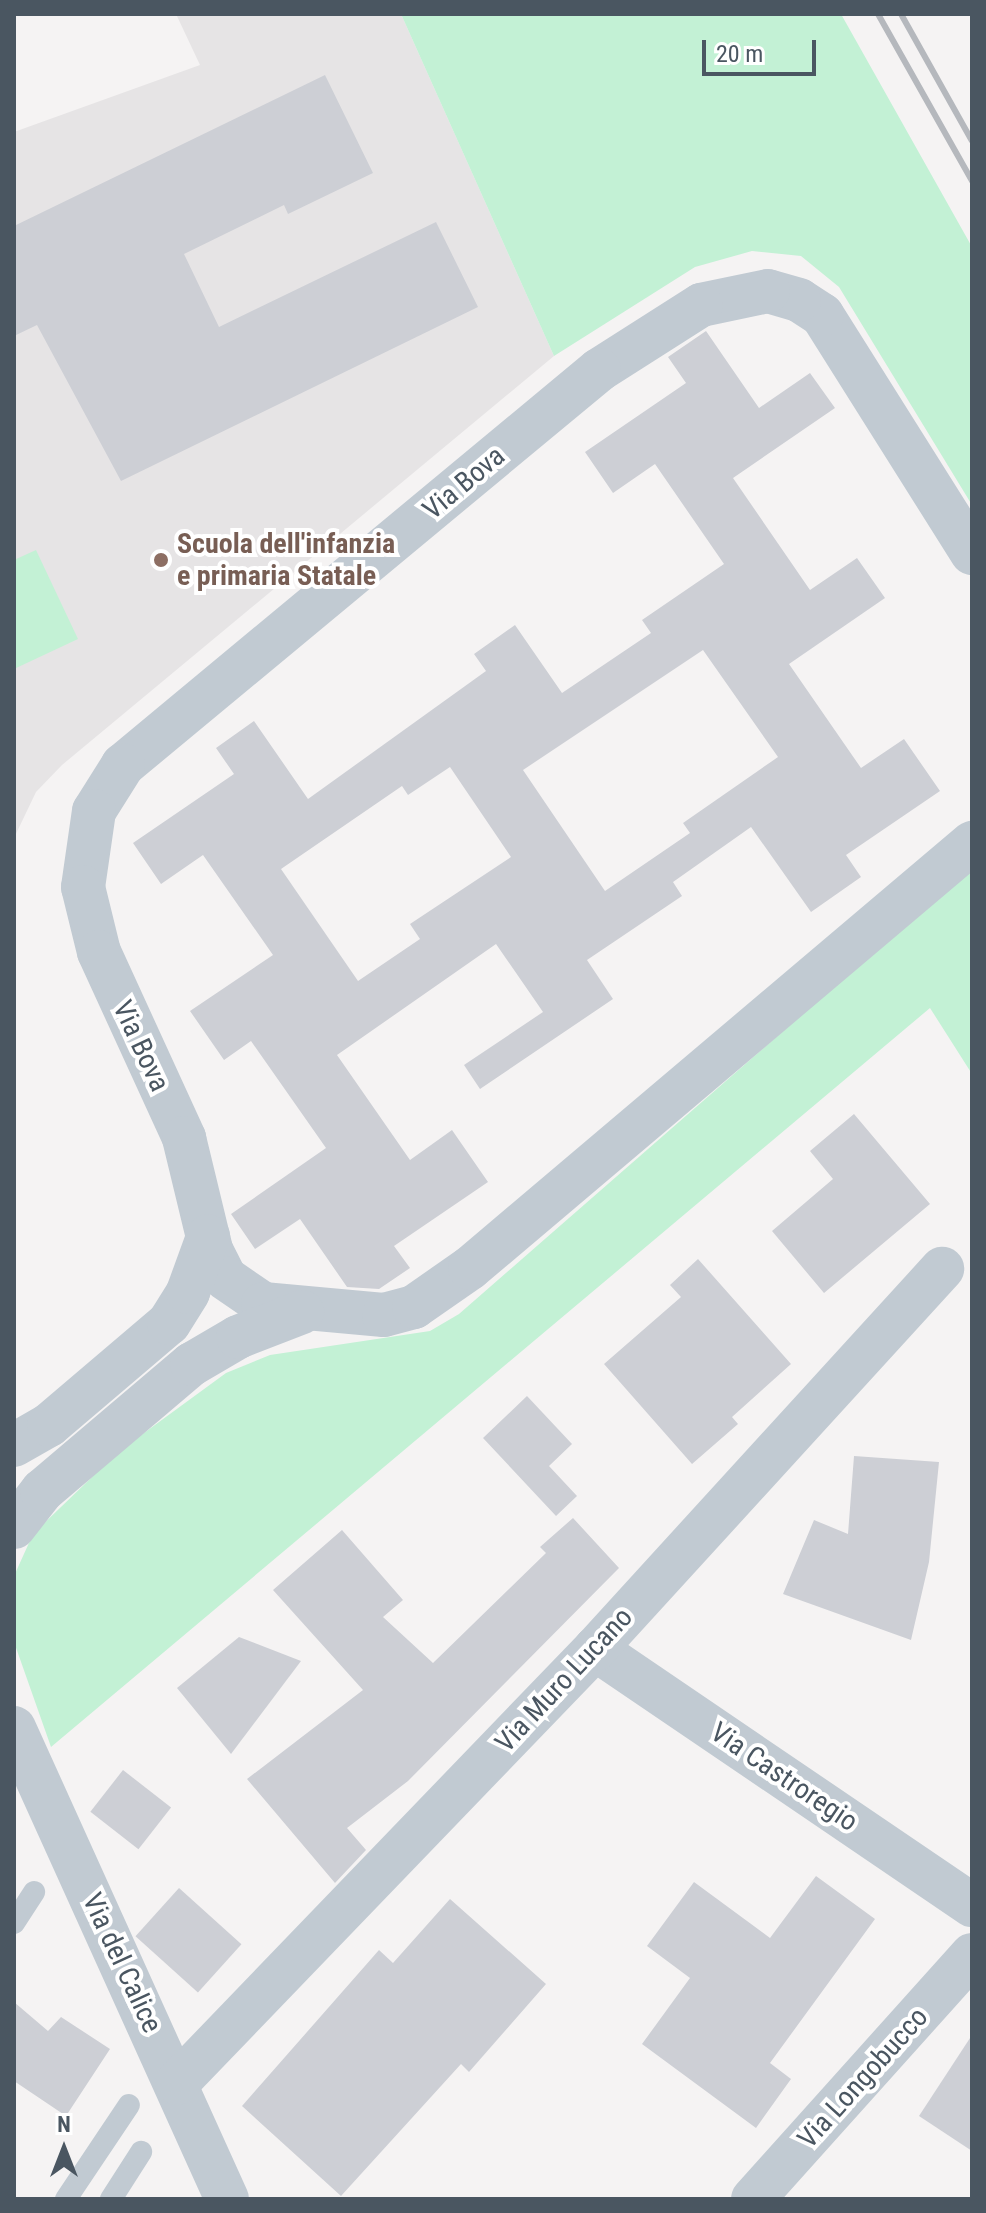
<!DOCTYPE html>
<html>
<head>
<meta charset="utf-8">
<style>
  body { margin:0 }
  #map { position:relative; width:986px; height:2213px; overflow:hidden; background:#f5f3f3; font-family:"Roboto Condensed",sans-serif }
  div>[style] { position:absolute }
  [style*='--x'] { left:calc(var(--x)*1px); top:calc(var(--y)*1px); width:calc(var(--w)*1px); rotate:calc(var(--a)*1deg) }
  .education>* { inset:0; background:#e6e4e5 }
  .green>* { inset:0; background:#c3f1d5 }
  .building>* { inset:0; background:#cdcfd5; transform-origin:0 0 }
  .service>* { height:22px; margin:-11px; padding:0 11px; transform-origin:11px; border-radius:11px; background:#c1cad2 }
  .minor>* { height:44px; margin:-22px; padding:0 22px; transform-origin:22px; border-radius:22px; background:#c1cad2 }
  .rail>* { height:6px; margin:-3px; padding:0 3px; transform-origin:3px; border-radius:3px; background:#b5b8bd }
  .dots>* { width:22px; height:22px; translate:-50% -50%; box-sizing:border-box; border:4px solid #fff; border-radius:50% }
  span { translate:-50% -50%; white-space:nowrap; text-align:center; line-height:1.15; -webkit-text-stroke:8px #fff; paint-order:stroke }
  .street-label { font-size:28px; color:#4a5661 }
  .education-label { font-size:28px; color:#785e54; font-weight:700 }
  .left { translate:0 -50%; text-align:left }
  .frame { position:absolute; inset:0; border:16px solid #4a5661; pointer-events:none }
  .north { position:absolute; left:24px; top:2109px; width:80px; height:80px; -webkit-text-stroke:6px #fff; paint-order:stroke; rotate:0deg; font-size:22px; font-weight:700; line-height:32px; text-align:center; color:#4a5661 }
  .north::after { content:''; display:block; margin:auto; width:28px; height:36px; background:#4a5661; clip-path:polygon(50% 0,100% 100%,50% 72%,0 100%) }
  .scale { position:absolute; left:702px; top:40px; width:114px; height:36px; box-sizing:border-box; border:4px solid #4a5661; border-top:0; padding-left:10px; font-size:24px; line-height:28px; white-space:nowrap; color:#4a5661; -webkit-text-stroke:6px #fff; paint-order:stroke }
</style>
</head>
<body>
<div id="map">
  <div class="education">
    <i style="clip-path:polygon(176px 14px,401px 14px,554px 356px,62px 765px,36px 792px,14px 838px,14px 132px,200px 65px)"></i>
  </div>
  <div class="green">
    <i style="clip-path:polygon(401px 14px,841px 14px,972px 247px,972px 505px,839px 287px,801px 256px,752px 251px,695px 267px,554px 356px)"></i>
    <i style="clip-path:polygon(36px 550px,78px 639px,14px 669px,14px 560px)"></i>
    <i style="clip-path:polygon(972px 866px,972px 1074px,930px 1008px,51px 1747px,14px 1642px,14px 1576px,33px 1534px,118px 1452px,226px 1373px,270px 1355px,430px 1331px,459px 1314px)"></i>
  </div>
  <div class="building">
    <i style="clip-path:polygon(325px 75px,373px 173px,288px 214px,284px 205px,184px 254px,219px 327px,436px 222px,478px 307px,121px 481px,37px 325px,14px 336px,14px 226px)"></i>
    <i style="clip-path:polygon(evenodd,706px 331px,759px 408px,810px 373px,835px 408px,733px 478px,810px 590px,857px 558px,885px 598px,789px 664px,861px 768px,904px 739px,940px 791px,846px 855px,861px 877px,811px 912px,751px 827px,673px 882px,682px 896px,587px 960px,613px 999px,480px 1089px,464px 1065px,543px 1012px,496px 944px,337px 1055px,410px 1160px,452px 1130px,488px 1182px,394px 1246px,410px 1268px,379px 1289px,347px 1287px,300px 1219px,255px 1249px,231px 1214px,326px 1148px,251px 1041px,224px 1060px,190px 1011px,273px 955px,203px 855px,161px 884px,133px 843px,234px 774px,216px 748px,254px 721px,308px 799px,486px 671px,474px 654px,515px 625px,562px 693px,651px 633px,642px 620px,724px 564px,655px 464px,613px 493px,585px 452px,686px 383px,668px 357px,706px 331px,703px 650px,778px 757px,683px 823px,690px 833px,605px 891px,523px 770px,703px 650px,706px 331px,450px 767px,511px 857px,410px 924px,420px 939px,358px 981px,281px 869px,402px 786px,408px 795px,450px 767px)"></i>
    <i style="clip-path:polygon(854px 1114px,930px 1204px,824px 1293px,772px 1231px,833px 1179px,810px 1151px)"></i>
    <i style="clip-path:polygon(698px 1259px,791px 1364px,732px 1417px,738px 1424px,692px 1464px,604px 1364px,681px 1297px,670px 1285px)"></i>
    <i style="clip-path:polygon(527px 1396px,572px 1444px,549px 1466px,577px 1496px,556px 1516px,483px 1438px)"></i>
    <i style="clip-path:polygon(854px 1456px,939px 1462px,929px 1562px,911px 1640px,783px 1594px,814px 1520px,848px 1534px)"></i>
    <i style="clip-path:polygon(573px 1518px,619px 1568px,408px 1781px,347px 1828px,366px 1850px,335px 1883px,247px 1779px,363px 1690px,273px 1590px,342px 1530px,403px 1600px,383px 1617px,433px 1663px,546px 1553px,540px 1547px)"></i>
    <i style="clip-path:polygon(239px 1637px,301px 1661px,231px 1754px,177px 1688px)"></i>
    <i style="left:123px;top:1770px;width:61px;height:53px;rotate:38deg"></i>
    <i style="clip-path:polygon(816px 1876px,875px 1919px,770px 2063px,791px 2079px,756px 2128px,642px 2044px,690px 1978px,647px 1946px,694px 1882px,770px 1938px)"></i>
    <i style="left:179px;top:1888px;width:84px;height:65px;rotate:42deg"></i>
    <i style="clip-path:polygon(450px 1899px,546px 1984px,469px 2072px,461px 2064px,341px 2196px,242px 2106px,379px 1950px,393px 1963px)"></i>
    <i style="clip-path:polygon(14px 2002px,48px 2031px,61px 2017px,110px 2049px,66px 2116px,14px 2081px)"></i>
    <i style="clip-path:polygon(972px 2035px,972px 2151px,919px 2116px)"></i>
  </div>
  <div class="service">
    <i style="--x:14;--y:1923;--w:37;--a:-57"></i>
    <i style="--x:66;--y:2199;--w:113;--a:-56.2"></i>
    <i style="--x:111;--y:2199;--w:56;--a:-57.4"></i>
  </div>
  <div class="minor">
    <i style="--x:972;--y:553;--w:281;--a:-122.2"></i>
    <i style="--x:822;--y:315;--w:27;--a:-147"></i>
    <i style="--x:799;--y:300;--w:32;--a:-164"></i>
    <i style="--x:768;--y:291;--w:68;--a:168.2"></i>
    <i style="--x:701;--y:305;--w:121;--a:147.5"></i>
    <i style="--x:599;--y:370;--w:619;--a:140.31"></i>
    <i style="--x:123;--y:765;--w:54;--a:122.2"></i>
    <i style="--x:94;--y:811;--w:77;--a:98.2"></i>
    <i style="--x:83;--y:887;--w:67;--a:76.2"></i>
    <i style="--x:99;--y:952;--w:205;--a:65.4"></i>
    <i style="--x:184;--y:1138;--w:115;--a:76.4"></i>
    <i style="--x:211;--y:1250;--w:31;--a:63"></i>
    <i style="--x:225;--y:1278;--w:46;--a:34.4"></i>
    <i style="--x:263;--y:1304;--w:121;--a:5.2"></i>
    <i style="--x:384;--y:1315;--w:31;--a:-15"></i>
    <i style="--x:414;--y:1307;--w:68;--a:-34.9"></i>
    <i style="--x:470;--y:1268;--w:658;--a:-40.25"></i>
    <i style="--x:14;--y:1445;--w:40;--a:-29.7"></i>
    <i style="--x:49;--y:1425;--w:157;--a:-40.4"></i>
    <i style="--x:169;--y:1323;--w:36;--a:-58"></i>
    <i style="--x:188;--y:1292;--w:59;--a:-70"></i>
    <i style="--x:14;--y:1527;--w:46;--a:-52.1"></i>
    <i style="--x:42;--y:1491;--w:197;--a:-40.3"></i>
    <i style="--x:192;--y:1364;--w:53;--a:-30.4"></i>
    <i style="--x:238;--y:1337;--w:69;--a:-21.3"></i>
    <i style="--x:595;--y:1649;--w:456;--a:34.2"></i>
    <i style="--x:14;--y:1728;--w:517;--a:65.67"></i>
    <i style="--x:177;--y:2083;--w:603;--a:-46.08"></i>
    <i style="--x:595;--y:1649;--w:515;--a:-47.6"></i>
    <i style="--x:753;--y:2199;--w:328;--a:-48.1"></i>
  </div>
  <div class="rail">
    <i style="--x:878;--y:14;--w:192;--a:60.6"></i>
    <i style="--x:901;--y:14;--w:145;--a:60.8"></i>
  </div>
  <div class="dots">
    <i style="left:161px;top:560px;background:#8d6e63"></i>
  </div>
  <div class="street-label">
    <span style="left:464px;top:483px;rotate:-40deg">Via Bova</span>
    <span style="left:141px;top:1046px;rotate:65deg">Via Bova</span>
    <span style="left:564px;top:1680px;rotate:-47deg">Via Muro Lucano</span>
    <span style="left:784px;top:1777px;rotate:34deg">Via Castroregio</span>
    <span style="left:122px;top:1963px;rotate:65deg">Via del Calice</span>
    <span style="left:863px;top:2078px;rotate:-48deg">Via Longobucco</span>
  </div>
  <div class="education-label">
    <span class="left" style="left:177px;top:560px">Scuola dell'infanzia<br>e primaria Statale</span>
  </div>
  <div class="frame"></div>
  <div class="north">N</div>
  <div class="scale">20 m</div>
</div>
</body>
</html>
